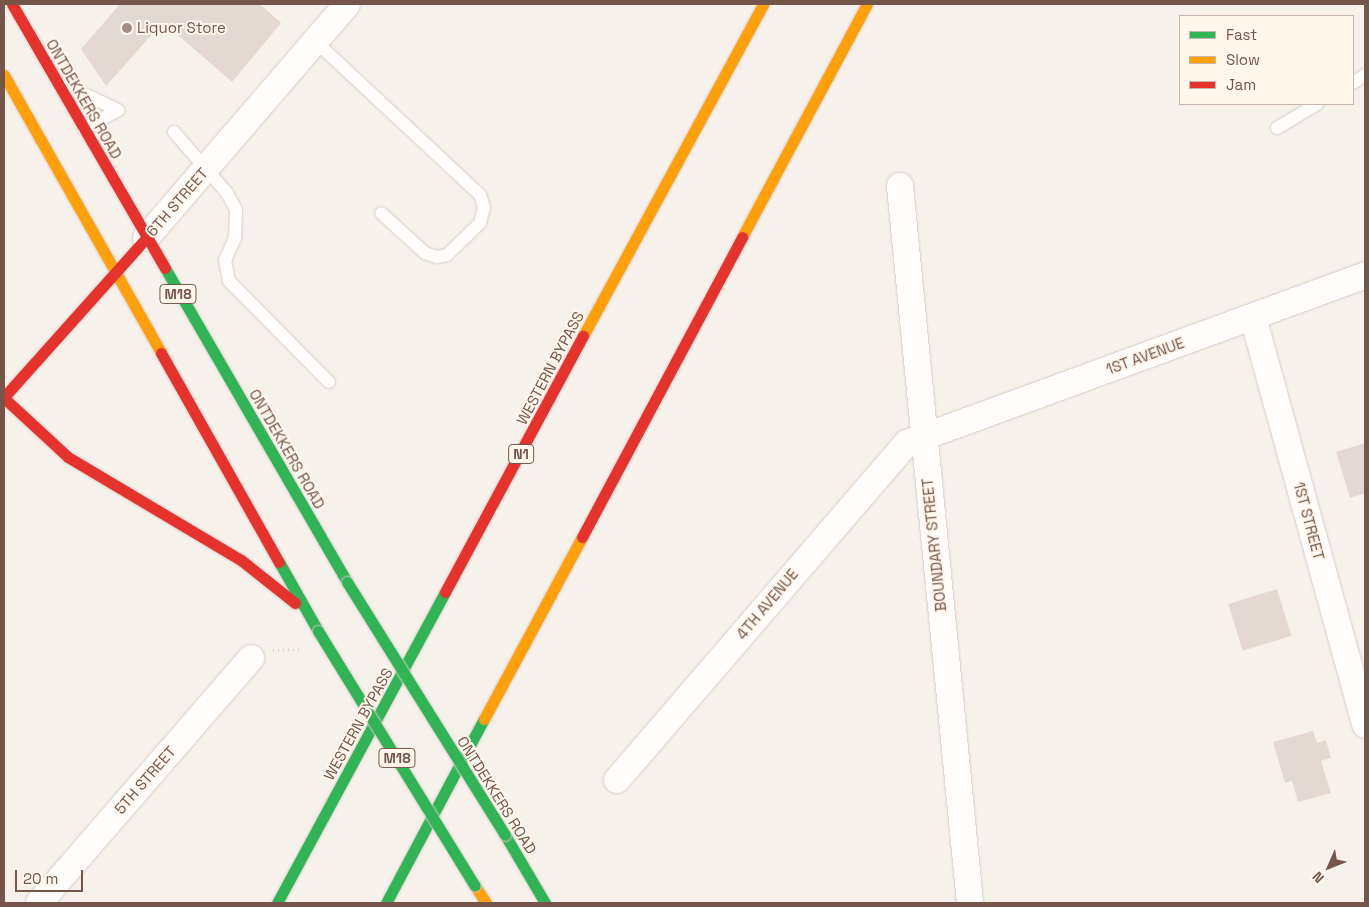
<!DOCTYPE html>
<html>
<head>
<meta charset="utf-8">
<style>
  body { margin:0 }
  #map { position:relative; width:1369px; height:907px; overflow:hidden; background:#f7f1eb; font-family:"Space Grotesk",sans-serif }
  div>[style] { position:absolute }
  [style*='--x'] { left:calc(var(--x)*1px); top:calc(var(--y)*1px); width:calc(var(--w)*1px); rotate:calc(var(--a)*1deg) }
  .building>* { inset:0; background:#e4d9d2; transform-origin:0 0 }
  .path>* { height:3px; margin-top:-1.5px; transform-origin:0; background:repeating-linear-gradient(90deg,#dad1ce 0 1px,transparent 0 5px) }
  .roads { filter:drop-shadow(0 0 1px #d6cdc8) drop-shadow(0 0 1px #d6cdc8) }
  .lane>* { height:12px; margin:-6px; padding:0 6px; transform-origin:6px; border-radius:6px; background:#fefdfc }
  .street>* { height:26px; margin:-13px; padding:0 13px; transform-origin:13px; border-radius:13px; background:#fefdfc }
  .fast>* { height:11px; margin:-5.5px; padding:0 5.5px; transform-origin:5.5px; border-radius:5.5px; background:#30b455 }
  .slow>* { height:11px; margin:-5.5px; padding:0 5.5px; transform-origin:5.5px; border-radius:5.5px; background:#ff9f0a }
  .jam>* { height:11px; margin:-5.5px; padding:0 5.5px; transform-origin:5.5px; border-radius:5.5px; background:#e5322d }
  .bridges { filter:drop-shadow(0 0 1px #d6cbc6) drop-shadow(0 0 1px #d6cbc6) }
  .fast-bridge>* { height:11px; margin:-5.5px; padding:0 5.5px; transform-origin:5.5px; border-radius:5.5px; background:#30b455 }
  .dots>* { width:14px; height:14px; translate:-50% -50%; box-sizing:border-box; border:2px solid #fff6ec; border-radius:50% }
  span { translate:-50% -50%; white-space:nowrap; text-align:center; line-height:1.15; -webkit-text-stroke:4px #fff6ec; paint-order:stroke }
  .shield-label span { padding:1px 4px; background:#fff6ec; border:1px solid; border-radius:4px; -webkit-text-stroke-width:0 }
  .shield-label { font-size:14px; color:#76564a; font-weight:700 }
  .poi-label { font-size:15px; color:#76564a }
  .left { translate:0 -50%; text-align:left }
  .street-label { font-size:15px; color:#76564a }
  .frame { position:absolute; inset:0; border:5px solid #76564a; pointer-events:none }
  .legend { position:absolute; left:1179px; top:15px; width:175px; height:90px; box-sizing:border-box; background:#fff6ec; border:1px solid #c8b6ab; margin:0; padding:6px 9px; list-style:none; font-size:15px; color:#76564a }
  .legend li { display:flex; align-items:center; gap:10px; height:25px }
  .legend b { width:25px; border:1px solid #c8b6ab }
  .north { position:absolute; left:1304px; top:842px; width:50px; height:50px; -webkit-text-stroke:4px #fff6ec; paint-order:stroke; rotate:226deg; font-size:14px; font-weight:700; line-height:20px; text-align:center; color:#76564a }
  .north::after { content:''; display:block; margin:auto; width:18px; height:22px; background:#76564a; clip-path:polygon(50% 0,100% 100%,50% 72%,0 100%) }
  .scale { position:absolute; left:15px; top:870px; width:68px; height:22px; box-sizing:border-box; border:2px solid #76564a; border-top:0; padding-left:6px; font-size:15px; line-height:18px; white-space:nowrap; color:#76564a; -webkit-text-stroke:4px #fff6ec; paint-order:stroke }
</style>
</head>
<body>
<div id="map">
  <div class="building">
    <i style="clip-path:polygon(120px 4px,260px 4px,281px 23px,232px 82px,163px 22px,106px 86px,81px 49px)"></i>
    <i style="clip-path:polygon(1365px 443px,1365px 493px,1350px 498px,1336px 452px)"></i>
    <i style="left:1277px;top:589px;width:49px;height:51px;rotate:73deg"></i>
    <i style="clip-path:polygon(1313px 731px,1317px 743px,1326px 740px,1331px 758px,1321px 761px,1331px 793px,1298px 802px,1292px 781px,1285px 783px,1273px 742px)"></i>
  </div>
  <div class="path">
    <i style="--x:273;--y:650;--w:26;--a:-2"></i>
  </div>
  <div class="roads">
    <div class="lane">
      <i style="--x:315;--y:41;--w:226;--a:43"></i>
      <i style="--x:480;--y:195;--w:13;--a:72"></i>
      <i style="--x:484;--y:207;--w:16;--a:104"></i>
      <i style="--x:480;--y:223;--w:46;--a:135.9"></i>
      <i style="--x:447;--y:255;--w:10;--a:169"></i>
      <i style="--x:437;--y:257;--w:13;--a:-162"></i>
      <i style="--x:425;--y:253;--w:59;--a:-137.7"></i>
      <i style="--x:1353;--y:83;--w:14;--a:-34"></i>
      <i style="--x:65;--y:85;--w:59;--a:25.3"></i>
      <i style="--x:1277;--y:128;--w:47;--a:-31"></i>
      <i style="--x:84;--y:129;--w:39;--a:-29"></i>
      <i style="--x:174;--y:132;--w:81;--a:49"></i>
      <i style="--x:227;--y:193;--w:19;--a:62"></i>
      <i style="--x:236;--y:210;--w:28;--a:92"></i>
      <i style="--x:235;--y:238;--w:24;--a:114"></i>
      <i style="--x:225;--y:260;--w:21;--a:79"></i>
      <i style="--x:229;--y:281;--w:142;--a:45.3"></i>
    </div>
    <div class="street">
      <i style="--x:900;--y:186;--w:720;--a:84.42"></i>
      <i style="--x:146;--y:238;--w:308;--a:-49.3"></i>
      <i style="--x:1253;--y:317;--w:423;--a:74.6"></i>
      <i style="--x:617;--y:780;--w:445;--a:-49.3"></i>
      <i style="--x:907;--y:443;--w:488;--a:-20.1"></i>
      <i style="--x:39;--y:903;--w:324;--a:-49.1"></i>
    </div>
    <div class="fast">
      <i style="--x:165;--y:268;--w:363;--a:59.9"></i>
      <i style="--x:279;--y:562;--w:79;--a:60.5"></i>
      <i style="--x:505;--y:835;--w:79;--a:59.5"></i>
      <i style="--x:277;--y:903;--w:353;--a:-61.6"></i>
      <i style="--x:386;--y:903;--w:208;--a:-62"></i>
    </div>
    <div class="slow">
      <i style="--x:4;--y:75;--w:319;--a:60.5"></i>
      <i style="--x:742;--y:237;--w:264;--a:-61.8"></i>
      <i style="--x:583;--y:336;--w:378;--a:-61.5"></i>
      <i style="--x:484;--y:719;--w:207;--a:-61.7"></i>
      <i style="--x:475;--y:886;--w:20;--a:57"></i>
    </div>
    <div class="jam">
      <i style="--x:12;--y:4;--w:305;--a:59.9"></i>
      <i style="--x:161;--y:353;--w:240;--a:60.6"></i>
      <i style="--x:4;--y:397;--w:213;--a:-48.2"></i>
      <i style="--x:4;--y:398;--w:87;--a:42.7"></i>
      <i style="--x:68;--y:457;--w:201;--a:30.8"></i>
      <i style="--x:241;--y:560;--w:69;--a:38.5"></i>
      <i style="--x:582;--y:537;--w:340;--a:-61.9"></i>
      <i style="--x:445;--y:592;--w:291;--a:-61.7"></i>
    </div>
  </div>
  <div class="bridges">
    <div class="fast-bridge">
      <i style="--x:347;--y:582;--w:298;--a:58"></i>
      <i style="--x:318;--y:631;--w:299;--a:58.4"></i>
    </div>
  </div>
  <div class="dots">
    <i style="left:127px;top:28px;background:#a38c82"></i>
  </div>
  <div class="shield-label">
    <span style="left:178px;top:294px">M18</span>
    <span style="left:521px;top:454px">N1</span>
    <span style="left:397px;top:758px">M18</span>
  </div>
  <div class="poi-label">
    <span class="left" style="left:137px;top:28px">Liquor Store</span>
  </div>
  <div class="street-label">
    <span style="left:84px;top:99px;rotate:60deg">ONTDEKKERS ROAD</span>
    <span style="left:177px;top:202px;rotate:-49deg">6TH STREET</span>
    <span style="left:1145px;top:356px;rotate:-20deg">1ST AVENUE</span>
    <span style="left:550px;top:368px;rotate:-62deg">WESTERN BYPASS</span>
    <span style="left:287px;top:449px;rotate:60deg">ONTDEKKERS ROAD</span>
    <span style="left:1309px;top:521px;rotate:75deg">1ST STREET</span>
    <span style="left:934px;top:545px;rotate:-96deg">BOUNDARY STREET</span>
    <span style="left:767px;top:604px;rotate:-50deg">4TH AVENUE</span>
    <span style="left:358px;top:724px;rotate:-61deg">WESTERN BYPASS</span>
    <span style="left:145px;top:780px;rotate:-49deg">5TH STREET</span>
    <span style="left:497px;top:795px;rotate:58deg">ONTDEKKERS ROAD</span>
  </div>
  <div class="frame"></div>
  <ul class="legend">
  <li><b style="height:6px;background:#30b455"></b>Fast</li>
  <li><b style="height:6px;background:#ff9f0a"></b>Slow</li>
  <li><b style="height:6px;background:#e5322d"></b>Jam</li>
  </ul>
  <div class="north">N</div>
  <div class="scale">20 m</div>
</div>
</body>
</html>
